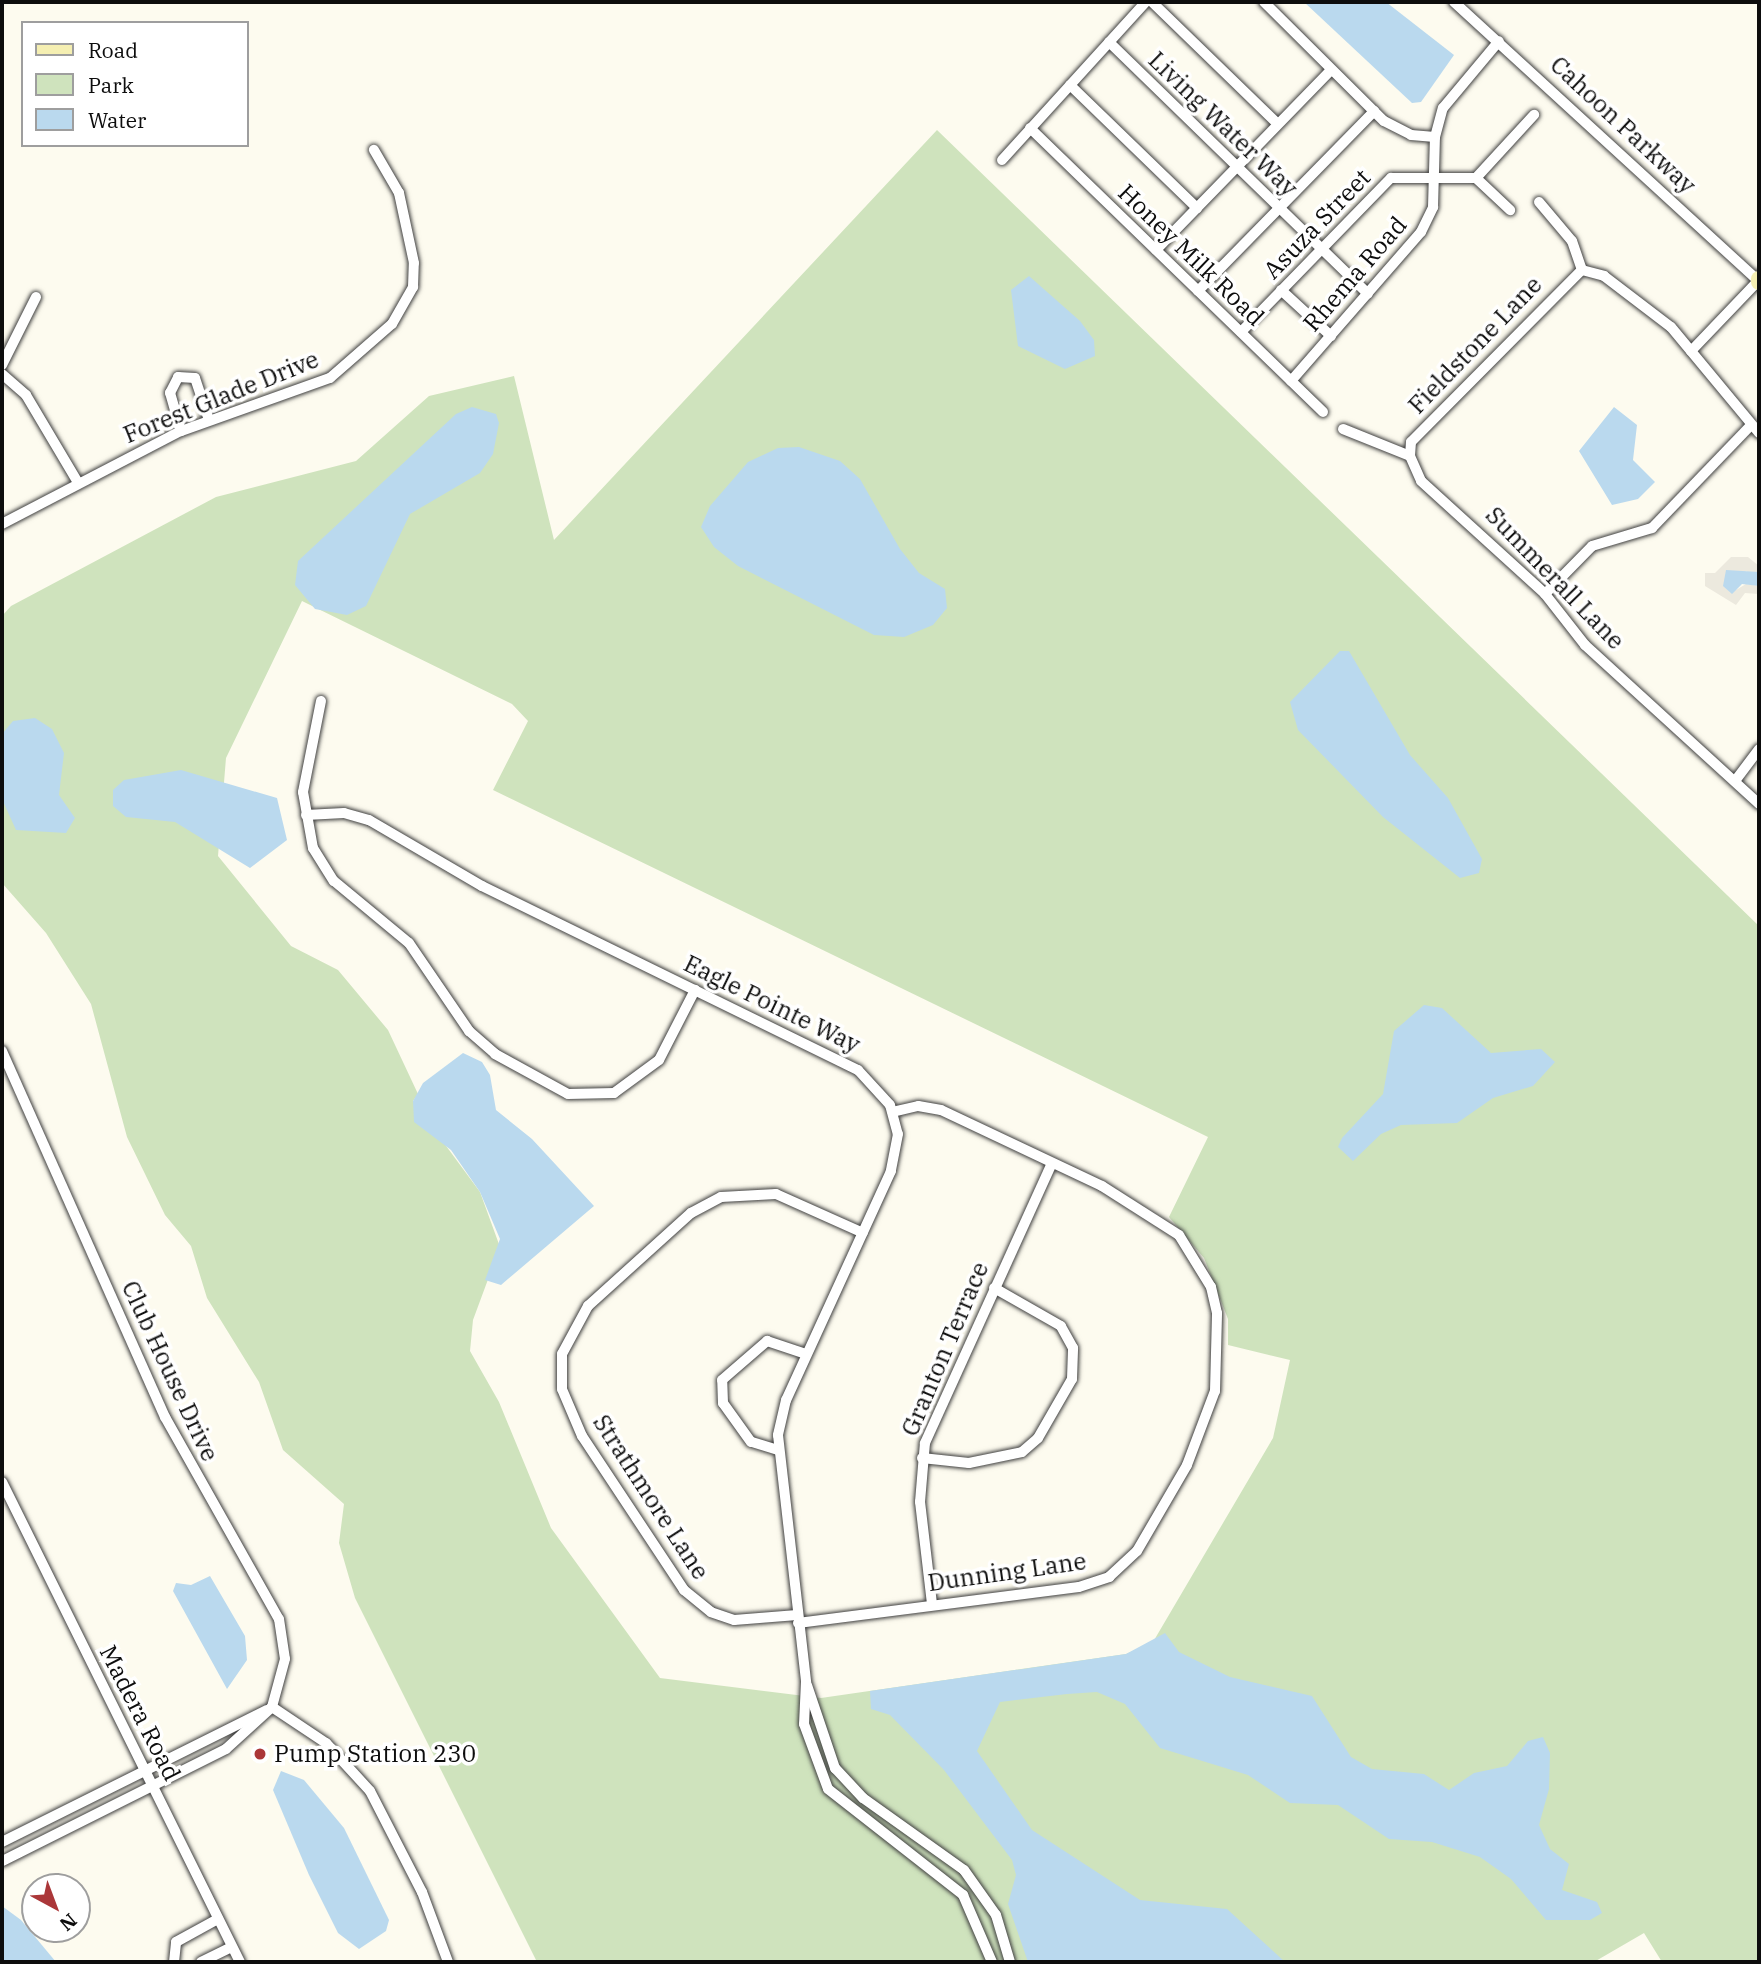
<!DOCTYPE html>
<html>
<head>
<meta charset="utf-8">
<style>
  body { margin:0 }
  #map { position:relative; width:1761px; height:1964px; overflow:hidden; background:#fdfbef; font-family:"IBM Plex Serif",serif }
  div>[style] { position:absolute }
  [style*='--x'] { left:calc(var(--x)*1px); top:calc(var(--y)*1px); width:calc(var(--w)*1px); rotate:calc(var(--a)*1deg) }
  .green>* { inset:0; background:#cfe3bd }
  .plaza>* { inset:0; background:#ece9de }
  .water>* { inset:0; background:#bad9ee }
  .roads { filter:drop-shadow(0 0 2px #404040) drop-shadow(0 0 2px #404040) }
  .street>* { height:10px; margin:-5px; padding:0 5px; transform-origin:5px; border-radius:5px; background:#fff }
  .secondary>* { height:16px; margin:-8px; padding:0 8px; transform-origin:8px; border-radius:8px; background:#f5efb2 }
  .dots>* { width:19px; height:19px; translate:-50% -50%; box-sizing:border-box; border:4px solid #fff; border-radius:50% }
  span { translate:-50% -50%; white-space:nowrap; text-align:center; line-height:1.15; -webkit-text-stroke:7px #fff; paint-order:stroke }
  .street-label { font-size:24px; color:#0d0d0d }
  .poi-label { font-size:24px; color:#0d0d0d }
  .left { translate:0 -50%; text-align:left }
  .frame { position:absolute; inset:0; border:4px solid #0d0d0d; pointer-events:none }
  .legend { position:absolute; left:21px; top:21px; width:228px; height:126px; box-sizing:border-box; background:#fff; border:2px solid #9e9e9e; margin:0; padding:9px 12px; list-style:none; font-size:21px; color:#0d0d0d }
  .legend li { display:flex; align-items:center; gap:14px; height:35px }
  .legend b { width:35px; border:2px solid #9e9e9e }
  .north { position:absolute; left:21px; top:1873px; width:70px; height:70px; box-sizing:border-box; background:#fff; border:2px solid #9e9e9e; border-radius:50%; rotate:139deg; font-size:19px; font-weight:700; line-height:28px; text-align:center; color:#0d0d0d }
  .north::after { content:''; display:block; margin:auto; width:24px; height:32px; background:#ab3739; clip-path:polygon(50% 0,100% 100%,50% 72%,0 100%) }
</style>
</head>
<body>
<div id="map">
  <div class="green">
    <i style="clip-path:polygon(evenodd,937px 130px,1759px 926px,1759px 1962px,1662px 1962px,1644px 1933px,1594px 1962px,537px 1962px,355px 1598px,339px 1543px,344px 1504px,283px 1450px,259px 1382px,207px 1298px,191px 1246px,165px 1215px,127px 1137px,91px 1004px,46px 933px,2px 883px,2px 616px,11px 606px,216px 497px,356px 461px,429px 396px,514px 376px,554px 540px,937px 130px,302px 601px,512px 704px,528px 721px,493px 790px,1208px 1137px,1169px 1217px,1204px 1258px,1228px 1319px,1228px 1345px,1290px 1360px,1273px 1438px,1153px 1642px,1126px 1654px,821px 1698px,660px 1678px,551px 1528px,499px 1402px,470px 1351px,473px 1320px,500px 1247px,480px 1192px,413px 1101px,418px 1094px,388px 1030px,338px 970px,291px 946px,218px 856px,226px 758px,302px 601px)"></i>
  </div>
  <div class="plaza">
    <i style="clip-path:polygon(1731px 557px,1748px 557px,1759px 566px,1756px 577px,1746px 571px,1736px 590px,1746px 584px,1759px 586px,1759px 594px,1745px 593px,1736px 605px,1705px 586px,1705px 573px,1715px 573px)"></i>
  </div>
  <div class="water">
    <i style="clip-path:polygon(1304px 2px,1386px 2px,1454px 55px,1421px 102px,1412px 103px)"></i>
    <i style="clip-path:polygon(1029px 276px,1080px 321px,1094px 340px,1095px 356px,1065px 369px,1018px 346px,1011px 290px)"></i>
    <i style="clip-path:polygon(472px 407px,496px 414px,499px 423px,493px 454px,480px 473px,410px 514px,366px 606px,347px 615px,315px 609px,295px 585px,298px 561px,456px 414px)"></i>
    <i style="clip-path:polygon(1614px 407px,1637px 425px,1633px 460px,1655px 482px,1638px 499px,1612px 505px,1579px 451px)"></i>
    <i style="clip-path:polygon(799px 447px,840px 461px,860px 479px,900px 549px,919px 573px,945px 589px,947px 608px,933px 625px,904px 637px,874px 635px,738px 566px,714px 547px,701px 527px,710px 506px,748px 462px,778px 448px)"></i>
    <i style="clip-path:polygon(1726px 570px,1759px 572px,1759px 586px,1742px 584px,1732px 594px,1723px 586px)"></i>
    <i style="clip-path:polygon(1340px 651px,1349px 651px,1410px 755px,1448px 798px,1482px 859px,1479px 873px,1460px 878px,1383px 817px,1298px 730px,1290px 702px)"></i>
    <i style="clip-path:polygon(35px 718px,52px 729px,64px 753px,59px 795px,75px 818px,66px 833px,16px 830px,2px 799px,2px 734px,13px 721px)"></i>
    <i style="clip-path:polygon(181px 770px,277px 798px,287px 840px,250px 868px,175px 822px,126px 817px,113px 806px,113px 790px,124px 780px)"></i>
    <i style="clip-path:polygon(1424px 1005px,1442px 1008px,1491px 1053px,1541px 1049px,1555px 1062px,1533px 1086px,1493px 1098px,1457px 1123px,1401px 1125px,1381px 1134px,1353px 1161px,1338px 1147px,1342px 1138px,1383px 1094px,1394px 1031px)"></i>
    <i style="clip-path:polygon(463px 1053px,482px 1062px,490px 1075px,496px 1110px,532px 1139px,594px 1206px,501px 1285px,485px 1280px,500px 1239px,480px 1192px,451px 1150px,414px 1122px,413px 1101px,423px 1083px)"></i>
    <i style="clip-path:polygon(210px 1576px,245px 1636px,247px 1660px,227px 1689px,173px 1591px,176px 1583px,191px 1585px)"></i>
    <i style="clip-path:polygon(1165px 1633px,1179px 1652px,1230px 1677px,1312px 1696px,1351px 1757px,1372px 1769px,1424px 1774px,1449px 1790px,1474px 1773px,1507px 1766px,1528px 1741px,1543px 1737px,1550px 1753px,1549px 1789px,1539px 1825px,1550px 1849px,1569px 1864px,1562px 1890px,1597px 1902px,1602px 1913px,1590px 1920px,1546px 1920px,1511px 1879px,1480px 1857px,1432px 1842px,1389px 1839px,1338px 1805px,1290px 1803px,1248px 1775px,1160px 1748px,1125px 1704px,1097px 1692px,1067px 1694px,1000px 1702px,977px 1751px,1032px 1830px,1140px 1900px,1227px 1909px,1285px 1962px,1028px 1962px,1008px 1904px,1016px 1875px,1012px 1860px,944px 1770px,890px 1715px,871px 1709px,870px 1691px,1126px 1654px)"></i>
    <i style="clip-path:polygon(281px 1771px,304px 1780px,344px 1828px,389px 1920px,386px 1931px,359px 1949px,338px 1933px,309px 1875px,273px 1790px)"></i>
    <i style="clip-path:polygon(2px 1906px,21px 1920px,56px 1962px,2px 1962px)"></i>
  </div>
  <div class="roads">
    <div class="street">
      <i style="--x:1152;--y:2;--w:175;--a:44.1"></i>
      <i style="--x:1264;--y:2;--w:169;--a:44.8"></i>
      <i style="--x:1384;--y:121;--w:30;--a:27"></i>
      <i style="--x:1411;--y:135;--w:24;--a:5"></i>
      <i style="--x:1454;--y:2;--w:413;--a:42.5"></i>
      <i style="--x:1758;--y:281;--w:97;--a:133.7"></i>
      <i style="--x:1109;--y:42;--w:361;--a:44.2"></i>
      <i style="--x:1070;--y:85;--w:177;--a:44.1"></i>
      <i style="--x:1030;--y:128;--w:408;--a:44.1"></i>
      <i style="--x:1002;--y:160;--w:214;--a:-47.7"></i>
      <i style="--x:1476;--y:178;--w:47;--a:43.3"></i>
      <i style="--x:1539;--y:202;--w:51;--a:49.8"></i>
      <i style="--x:1572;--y:241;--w:31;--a:71"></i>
      <i style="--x:1582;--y:270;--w:23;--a:15"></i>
      <i style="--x:1604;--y:276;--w:84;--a:37.3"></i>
      <i style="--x:1671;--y:327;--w:138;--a:50.3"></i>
      <i style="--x:1156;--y:250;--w:251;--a:-45.8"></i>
      <i style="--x:1281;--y:290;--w:68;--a:42.6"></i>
      <i style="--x:1198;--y:291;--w:252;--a:-45.6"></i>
      <i style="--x:1241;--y:332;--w:215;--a:-45.8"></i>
      <i style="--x:1391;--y:178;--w:85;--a:0"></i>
      <i style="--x:1476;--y:178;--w:86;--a:-47.4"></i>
      <i style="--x:2;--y:365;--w:76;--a:-63.4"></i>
      <i style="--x:2;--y:374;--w:32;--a:41"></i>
      <i style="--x:26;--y:395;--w:100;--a:59.3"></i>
      <i style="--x:1291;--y:381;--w:198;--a:-48.9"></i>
      <i style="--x:1421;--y:232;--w:28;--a:-64"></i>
      <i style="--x:1433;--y:207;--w:70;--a:-88.4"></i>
      <i style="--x:1435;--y:137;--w:30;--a:-75"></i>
      <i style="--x:1443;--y:108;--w:87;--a:-50.1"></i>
      <i style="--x:1343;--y:429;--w:72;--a:21.9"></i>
      <i style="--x:1410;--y:456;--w:27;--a:66"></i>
      <i style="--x:1421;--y:481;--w:168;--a:42.3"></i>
      <i style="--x:1545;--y:594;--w:65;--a:51.9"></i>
      <i style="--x:1585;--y:645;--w:236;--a:42.4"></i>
      <i style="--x:181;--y:431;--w:40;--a:-106"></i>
      <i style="--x:170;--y:393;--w:18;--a:-63"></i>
      <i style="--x:178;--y:377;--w:17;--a:3"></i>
      <i style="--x:195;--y:378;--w:44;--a:71.6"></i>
      <i style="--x:1410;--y:456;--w:14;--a:-86"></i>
      <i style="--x:1411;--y:442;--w:243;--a:-45.2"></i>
      <i style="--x:2;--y:524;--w:202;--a:-27.5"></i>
      <i style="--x:181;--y:431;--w:158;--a:-19.6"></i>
      <i style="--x:330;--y:378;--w:82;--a:-41.1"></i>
      <i style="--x:392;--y:324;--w:43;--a:-60.4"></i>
      <i style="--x:413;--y:287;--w:24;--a:-88"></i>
      <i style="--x:414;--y:263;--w:72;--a:-102.1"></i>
      <i style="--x:399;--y:193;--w:50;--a:-120.2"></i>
      <i style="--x:1545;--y:594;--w:67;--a:-45.6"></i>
      <i style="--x:1592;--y:546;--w:63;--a:-16.7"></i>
      <i style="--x:1652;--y:528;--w:143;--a:-46.1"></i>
      <i style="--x:321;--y:701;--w:93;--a:101.2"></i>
      <i style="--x:303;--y:792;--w:57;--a:79.9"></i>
      <i style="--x:313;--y:848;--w:39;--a:58"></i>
      <i style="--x:334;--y:881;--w:97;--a:39.6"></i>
      <i style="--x:409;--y:943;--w:107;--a:55.7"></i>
      <i style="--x:469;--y:1031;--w:35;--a:41"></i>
      <i style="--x:495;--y:1054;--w:83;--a:28.7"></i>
      <i style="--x:568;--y:1094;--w:46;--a:-1.2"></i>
      <i style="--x:614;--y:1093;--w:56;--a:-36.3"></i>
      <i style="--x:659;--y:1060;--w:79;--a:-62.8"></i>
      <i style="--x:1735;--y:781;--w:40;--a:-53"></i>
      <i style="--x:306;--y:815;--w:38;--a:-3"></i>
      <i style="--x:344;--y:813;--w:26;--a:16"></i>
      <i style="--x:369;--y:820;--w:131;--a:30.3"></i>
      <i style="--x:482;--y:886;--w:419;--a:26.1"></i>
      <i style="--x:858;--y:1070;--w:47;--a:47.6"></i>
      <i style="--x:890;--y:1105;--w:30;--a:75"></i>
      <i style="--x:898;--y:1134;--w:38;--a:101"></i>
      <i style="--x:891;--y:1171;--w:252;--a:114.6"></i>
      <i style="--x:786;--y:1400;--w:36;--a:103"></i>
      <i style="--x:778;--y:1435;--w:249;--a:83.5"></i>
      <i style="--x:806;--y:1682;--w:42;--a:92.7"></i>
      <i style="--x:804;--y:1724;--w:69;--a:69.7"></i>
      <i style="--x:828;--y:1789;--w:172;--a:38.1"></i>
      <i style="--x:963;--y:1895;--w:73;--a:66.6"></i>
      <i style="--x:2;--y:1051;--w:401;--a:66"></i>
      <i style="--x:165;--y:1417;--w:232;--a:60.6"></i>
      <i style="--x:279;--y:1619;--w:40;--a:81.5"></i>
      <i style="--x:285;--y:1659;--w:50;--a:105.2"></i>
      <i style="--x:272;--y:1707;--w:62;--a:137.6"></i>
      <i style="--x:226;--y:1749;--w:250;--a:153.4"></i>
      <i style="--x:778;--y:1450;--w:28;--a:-163"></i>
      <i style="--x:751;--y:1442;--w:48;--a:-125.7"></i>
      <i style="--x:723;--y:1403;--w:23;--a:-92"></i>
      <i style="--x:722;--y:1380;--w:60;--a:-40.9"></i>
      <i style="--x:767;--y:1341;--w:41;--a:18.4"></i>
      <i style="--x:922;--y:1458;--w:47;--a:6.1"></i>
      <i style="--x:969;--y:1463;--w:54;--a:-11.7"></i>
      <i style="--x:1022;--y:1452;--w:21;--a:-41"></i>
      <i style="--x:1038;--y:1438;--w:68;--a:-60"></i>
      <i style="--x:1072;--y:1379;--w:31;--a:-88"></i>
      <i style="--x:1073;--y:1348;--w:25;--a:-119"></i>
      <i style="--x:1061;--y:1326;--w:77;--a:-150.4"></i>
      <i style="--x:2;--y:1482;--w:536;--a:63.63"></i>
      <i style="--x:932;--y:1604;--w:103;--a:-96.7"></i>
      <i style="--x:920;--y:1502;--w:59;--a:-85.2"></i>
      <i style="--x:925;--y:1443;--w:307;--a:-65.6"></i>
      <i style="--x:797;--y:1615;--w:63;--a:175.5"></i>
      <i style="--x:734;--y:1620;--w:24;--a:-161"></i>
      <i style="--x:711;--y:1612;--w:35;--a:-141"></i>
      <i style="--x:684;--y:1590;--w:185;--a:-123.5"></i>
      <i style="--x:582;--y:1436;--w:51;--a:-113.1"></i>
      <i style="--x:562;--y:1389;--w:35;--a:-90"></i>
      <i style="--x:562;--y:1354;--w:55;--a:-61.6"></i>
      <i style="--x:588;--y:1306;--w:139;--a:-42.1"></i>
      <i style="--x:691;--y:1213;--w:34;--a:-28"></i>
      <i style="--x:721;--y:1197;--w:55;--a:-3.1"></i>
      <i style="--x:776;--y:1194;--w:95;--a:24.1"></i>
      <i style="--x:798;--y:1623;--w:283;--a:-7.3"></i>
      <i style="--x:1079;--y:1587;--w:32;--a:-18"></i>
      <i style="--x:1109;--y:1577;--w:38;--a:-43"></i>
      <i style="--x:1137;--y:1551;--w:99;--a:-59.8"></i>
      <i style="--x:1187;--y:1465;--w:79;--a:-69.3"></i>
      <i style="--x:1215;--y:1391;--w:78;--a:-88.5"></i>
      <i style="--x:1217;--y:1313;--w:27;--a:-103"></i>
      <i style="--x:1211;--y:1287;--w:61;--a:-121.6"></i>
      <i style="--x:1179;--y:1235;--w:91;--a:-147.5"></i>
      <i style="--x:1102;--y:1186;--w:178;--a:-154.7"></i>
      <i style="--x:941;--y:1110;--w:23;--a:-170"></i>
      <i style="--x:918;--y:1106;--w:26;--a:167"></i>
      <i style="--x:807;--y:1685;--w:88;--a:71.4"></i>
      <i style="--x:835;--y:1768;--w:41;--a:47"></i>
      <i style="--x:863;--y:1798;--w:124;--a:35.5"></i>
      <i style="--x:964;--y:1870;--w:55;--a:54.6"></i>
      <i style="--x:996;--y:1915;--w:49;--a:73.4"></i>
      <i style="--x:272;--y:1707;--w:65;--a:33.7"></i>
      <i style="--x:326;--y:1743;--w:65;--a:47.5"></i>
      <i style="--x:370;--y:1791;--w:114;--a:62.8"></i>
      <i style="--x:422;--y:1892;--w:75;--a:69.6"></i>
      <i style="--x:2;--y:1842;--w:296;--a:-26.5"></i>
      <i style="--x:174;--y:1962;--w:20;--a:-84"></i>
      <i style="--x:176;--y:1942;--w:48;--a:-28.7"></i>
      <i style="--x:201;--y:1962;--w:34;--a:-26"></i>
    </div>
    <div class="secondary">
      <i style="--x:1759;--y:279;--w:3;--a:90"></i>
    </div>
  </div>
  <div class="dots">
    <i style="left:260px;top:1754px;background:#ab3739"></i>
  </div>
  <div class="street-label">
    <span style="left:1223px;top:124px;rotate:44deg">Living Water Way</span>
    <span style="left:1623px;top:125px;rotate:43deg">Cahoon Parkway</span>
    <span style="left:1317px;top:224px;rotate:-46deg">Asuza Street</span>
    <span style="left:1191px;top:255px;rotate:44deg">Honey Milk Road</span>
    <span style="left:1355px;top:274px;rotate:-49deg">Rhema Road</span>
    <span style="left:1475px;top:345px;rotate:-46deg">Fieldstone Lane</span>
    <span style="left:221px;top:397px;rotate:-22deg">Forest Glade Drive</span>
    <span style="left:1555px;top:578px;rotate:46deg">Summerall Lane</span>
    <span style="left:772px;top:1004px;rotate:26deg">Eagle Pointe Way</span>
    <span style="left:945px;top:1349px;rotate:-67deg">Granton Terrace</span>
    <span style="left:170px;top:1371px;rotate:65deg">Club House Drive</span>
    <span style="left:651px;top:1497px;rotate:57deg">Strathmore Lane</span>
    <span style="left:1007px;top:1572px;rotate:-8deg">Dunning Lane</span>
    <span style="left:140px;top:1713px;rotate:63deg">Madera Road</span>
  </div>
  <div class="poi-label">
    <span class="left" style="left:274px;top:1754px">Pump Station 230</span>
  </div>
  <div class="frame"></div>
  <ul class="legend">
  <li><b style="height:9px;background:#f5efb2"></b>Road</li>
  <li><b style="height:19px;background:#cfe3bd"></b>Park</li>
  <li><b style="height:19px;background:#bad9ee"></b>Water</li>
  </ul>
  <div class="north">N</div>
</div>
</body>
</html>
